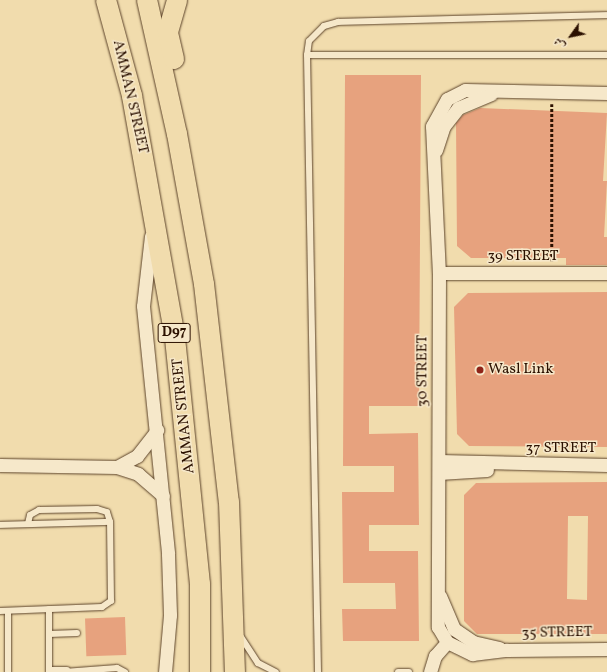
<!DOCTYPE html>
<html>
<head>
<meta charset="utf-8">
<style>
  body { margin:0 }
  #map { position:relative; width:607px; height:672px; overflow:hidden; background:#f1dcad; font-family:Vollkorn,Amiri,serif }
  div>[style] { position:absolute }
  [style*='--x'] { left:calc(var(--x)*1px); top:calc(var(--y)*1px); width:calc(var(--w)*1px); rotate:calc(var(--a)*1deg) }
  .building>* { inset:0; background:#e7a27e; transform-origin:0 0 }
  .path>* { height:2.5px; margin-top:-1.25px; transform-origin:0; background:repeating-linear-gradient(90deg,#2c1100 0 3px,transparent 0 5px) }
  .roads { filter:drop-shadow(0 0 1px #5d442b) drop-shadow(0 0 1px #5d442b) }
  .lane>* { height:6px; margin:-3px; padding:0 3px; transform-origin:3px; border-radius:3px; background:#f6e8ca }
  .street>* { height:13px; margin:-6.5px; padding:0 6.5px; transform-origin:6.5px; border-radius:6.5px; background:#f6e8ca }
  .primary>* { height:20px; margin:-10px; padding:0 10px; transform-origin:10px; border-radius:10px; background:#f1dcad }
  .dots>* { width:11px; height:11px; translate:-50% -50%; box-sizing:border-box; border:2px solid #f6e8ca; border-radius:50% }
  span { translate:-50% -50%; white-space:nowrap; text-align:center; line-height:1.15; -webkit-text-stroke:3px #f6e8ca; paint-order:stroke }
  .shield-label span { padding:1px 3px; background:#f6e8ca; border:1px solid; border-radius:3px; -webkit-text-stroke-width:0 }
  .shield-label { font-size:14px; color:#2c1100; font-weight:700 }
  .street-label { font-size:15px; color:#2c1100 }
  .poi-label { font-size:15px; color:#2c1100 }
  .left { translate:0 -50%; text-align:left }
  .north { position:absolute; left:551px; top:16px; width:40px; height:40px; -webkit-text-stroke:3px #f6e8ca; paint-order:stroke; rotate:237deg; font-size:11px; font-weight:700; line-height:16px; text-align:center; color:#2c1100 }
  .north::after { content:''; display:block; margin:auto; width:14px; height:18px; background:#2c1100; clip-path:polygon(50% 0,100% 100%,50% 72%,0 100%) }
</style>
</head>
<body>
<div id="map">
  <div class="building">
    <i style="clip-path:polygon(345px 75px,421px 75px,419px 406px,369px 406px,369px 434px,418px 433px,419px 525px,369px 525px,369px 551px,418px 551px,419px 641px,343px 641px,342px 609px,396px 609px,395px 583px,343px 583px,342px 492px,394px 492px,394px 466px,343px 466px)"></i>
    <i style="clip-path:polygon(480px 108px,607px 113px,603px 181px,607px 181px,604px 237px,607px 237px,607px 265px,566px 265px,566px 258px,471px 258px,457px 246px,456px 123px,463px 115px)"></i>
    <i style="clip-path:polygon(607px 292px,607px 447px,469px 446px,457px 434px,454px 307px,468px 293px)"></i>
    <i style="clip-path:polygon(evenodd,607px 482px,607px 634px,477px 634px,464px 621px,464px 495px,476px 483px,607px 482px,568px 516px,588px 516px,587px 600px,567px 599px,568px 516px)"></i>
    <i style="left:125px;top:617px;width:38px;height:40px;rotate:88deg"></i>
  </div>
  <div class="path">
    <i style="--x:552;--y:104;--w:157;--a:90"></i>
  </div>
  <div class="roads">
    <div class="lane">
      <i style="--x:307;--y:55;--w:300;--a:0"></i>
      <i style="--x:0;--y:525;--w:110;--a:-1.6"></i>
      <i style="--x:49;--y:609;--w:63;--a:90"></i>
      <i style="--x:0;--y:611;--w:102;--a:-2.2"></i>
      <i style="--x:102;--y:607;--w:11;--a:-34"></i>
      <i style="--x:111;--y:601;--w:79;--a:-90.7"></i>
      <i style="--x:110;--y:522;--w:10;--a:-107"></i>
      <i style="--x:107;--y:512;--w:10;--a:-163"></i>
      <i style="--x:97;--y:509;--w:58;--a:179"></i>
      <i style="--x:39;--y:510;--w:10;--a:151"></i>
      <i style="--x:30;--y:515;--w:9;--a:103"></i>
      <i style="--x:8;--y:611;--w:61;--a:90"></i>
      <i style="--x:49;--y:634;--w:28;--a:-2"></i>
      <i style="--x:241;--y:637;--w:31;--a:57"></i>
      <i style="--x:258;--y:663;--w:20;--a:27"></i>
      <i style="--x:49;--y:670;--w:18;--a:0"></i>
      <i style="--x:64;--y:672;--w:53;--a:-4.3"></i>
      <i style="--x:117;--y:668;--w:9;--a:27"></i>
      <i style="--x:318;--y:672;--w:617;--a:-91.02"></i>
      <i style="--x:307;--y:55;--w:14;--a:-82"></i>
      <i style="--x:309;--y:41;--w:21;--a:-45"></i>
      <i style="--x:324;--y:26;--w:15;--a:-16"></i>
      <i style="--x:338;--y:22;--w:269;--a:-1.5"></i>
      <i style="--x:398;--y:672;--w:11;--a:0"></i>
    </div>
    <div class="street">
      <i style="--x:607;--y:93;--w:142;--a:-178.8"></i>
      <i style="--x:465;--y:90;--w:20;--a:153"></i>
      <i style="--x:447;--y:99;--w:31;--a:119"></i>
      <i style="--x:432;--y:126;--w:147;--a:87.3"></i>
      <i style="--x:439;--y:273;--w:354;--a:90.2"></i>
      <i style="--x:438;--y:627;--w:17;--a:59"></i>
      <i style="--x:447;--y:642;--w:28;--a:26"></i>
      <i style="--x:472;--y:654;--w:35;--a:-7"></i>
      <i style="--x:507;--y:650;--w:100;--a:-0.6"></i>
      <i style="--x:436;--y:150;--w:25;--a:-72"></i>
      <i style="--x:444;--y:126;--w:23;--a:-52"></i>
      <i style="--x:458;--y:108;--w:36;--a:-23"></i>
      <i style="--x:151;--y:236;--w:70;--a:96.5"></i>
      <i style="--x:143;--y:306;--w:249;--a:84.2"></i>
      <i style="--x:168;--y:554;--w:61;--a:88.1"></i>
      <i style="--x:170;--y:615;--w:57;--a:95"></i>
      <i style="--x:439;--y:273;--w:168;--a:0"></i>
      <i style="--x:439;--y:461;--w:168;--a:1.4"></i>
      <i style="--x:0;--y:465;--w:117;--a:1"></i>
      <i style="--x:117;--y:467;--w:22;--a:18"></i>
      <i style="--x:138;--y:474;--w:33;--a:41"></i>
      <i style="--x:117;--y:467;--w:23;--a:-29"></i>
      <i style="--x:137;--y:456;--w:33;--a:-52"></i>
      <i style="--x:439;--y:473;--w:48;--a:-3.6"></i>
      <i style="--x:440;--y:596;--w:36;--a:67"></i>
      <i style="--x:454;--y:629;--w:23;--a:34"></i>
      <i style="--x:473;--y:642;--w:27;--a:13"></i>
      <i style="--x:430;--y:672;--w:17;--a:-73"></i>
      <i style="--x:435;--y:656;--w:18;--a:-49"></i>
    </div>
    <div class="primary">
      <i style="--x:106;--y:0;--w:99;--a:74.8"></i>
      <i style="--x:132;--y:96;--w:246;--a:79.9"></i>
      <i style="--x:175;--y:338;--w:247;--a:84.2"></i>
      <i style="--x:200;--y:584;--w:88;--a:90"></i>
      <i style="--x:147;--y:0;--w:137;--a:77.4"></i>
      <i style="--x:177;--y:134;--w:152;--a:79.8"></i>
      <i style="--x:204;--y:284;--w:219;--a:83.5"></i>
      <i style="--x:229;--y:502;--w:170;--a:88"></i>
      <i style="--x:174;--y:59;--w:28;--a:-103"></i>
      <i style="--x:168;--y:32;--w:33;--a:-74"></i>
    </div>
  </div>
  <div class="dots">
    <i style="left:480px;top:370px;background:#8f2418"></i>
  </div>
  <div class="shield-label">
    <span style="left:174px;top:333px">D97</span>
  </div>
  <div class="street-label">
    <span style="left:130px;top:97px;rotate:77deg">AMMAN STREET</span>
    <span style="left:523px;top:257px">39 STREET</span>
    <span style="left:423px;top:371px;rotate:-90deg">30 STREET</span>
    <span style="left:184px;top:416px;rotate:-96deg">AMMAN STREET</span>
    <span style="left:561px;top:449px">37 STREET</span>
    <span style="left:557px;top:633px;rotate:-1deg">35 STREET</span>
  </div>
  <div class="poi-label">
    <span class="left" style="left:488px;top:370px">Wasl Link</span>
  </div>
  <div class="north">ش</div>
</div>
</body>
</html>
